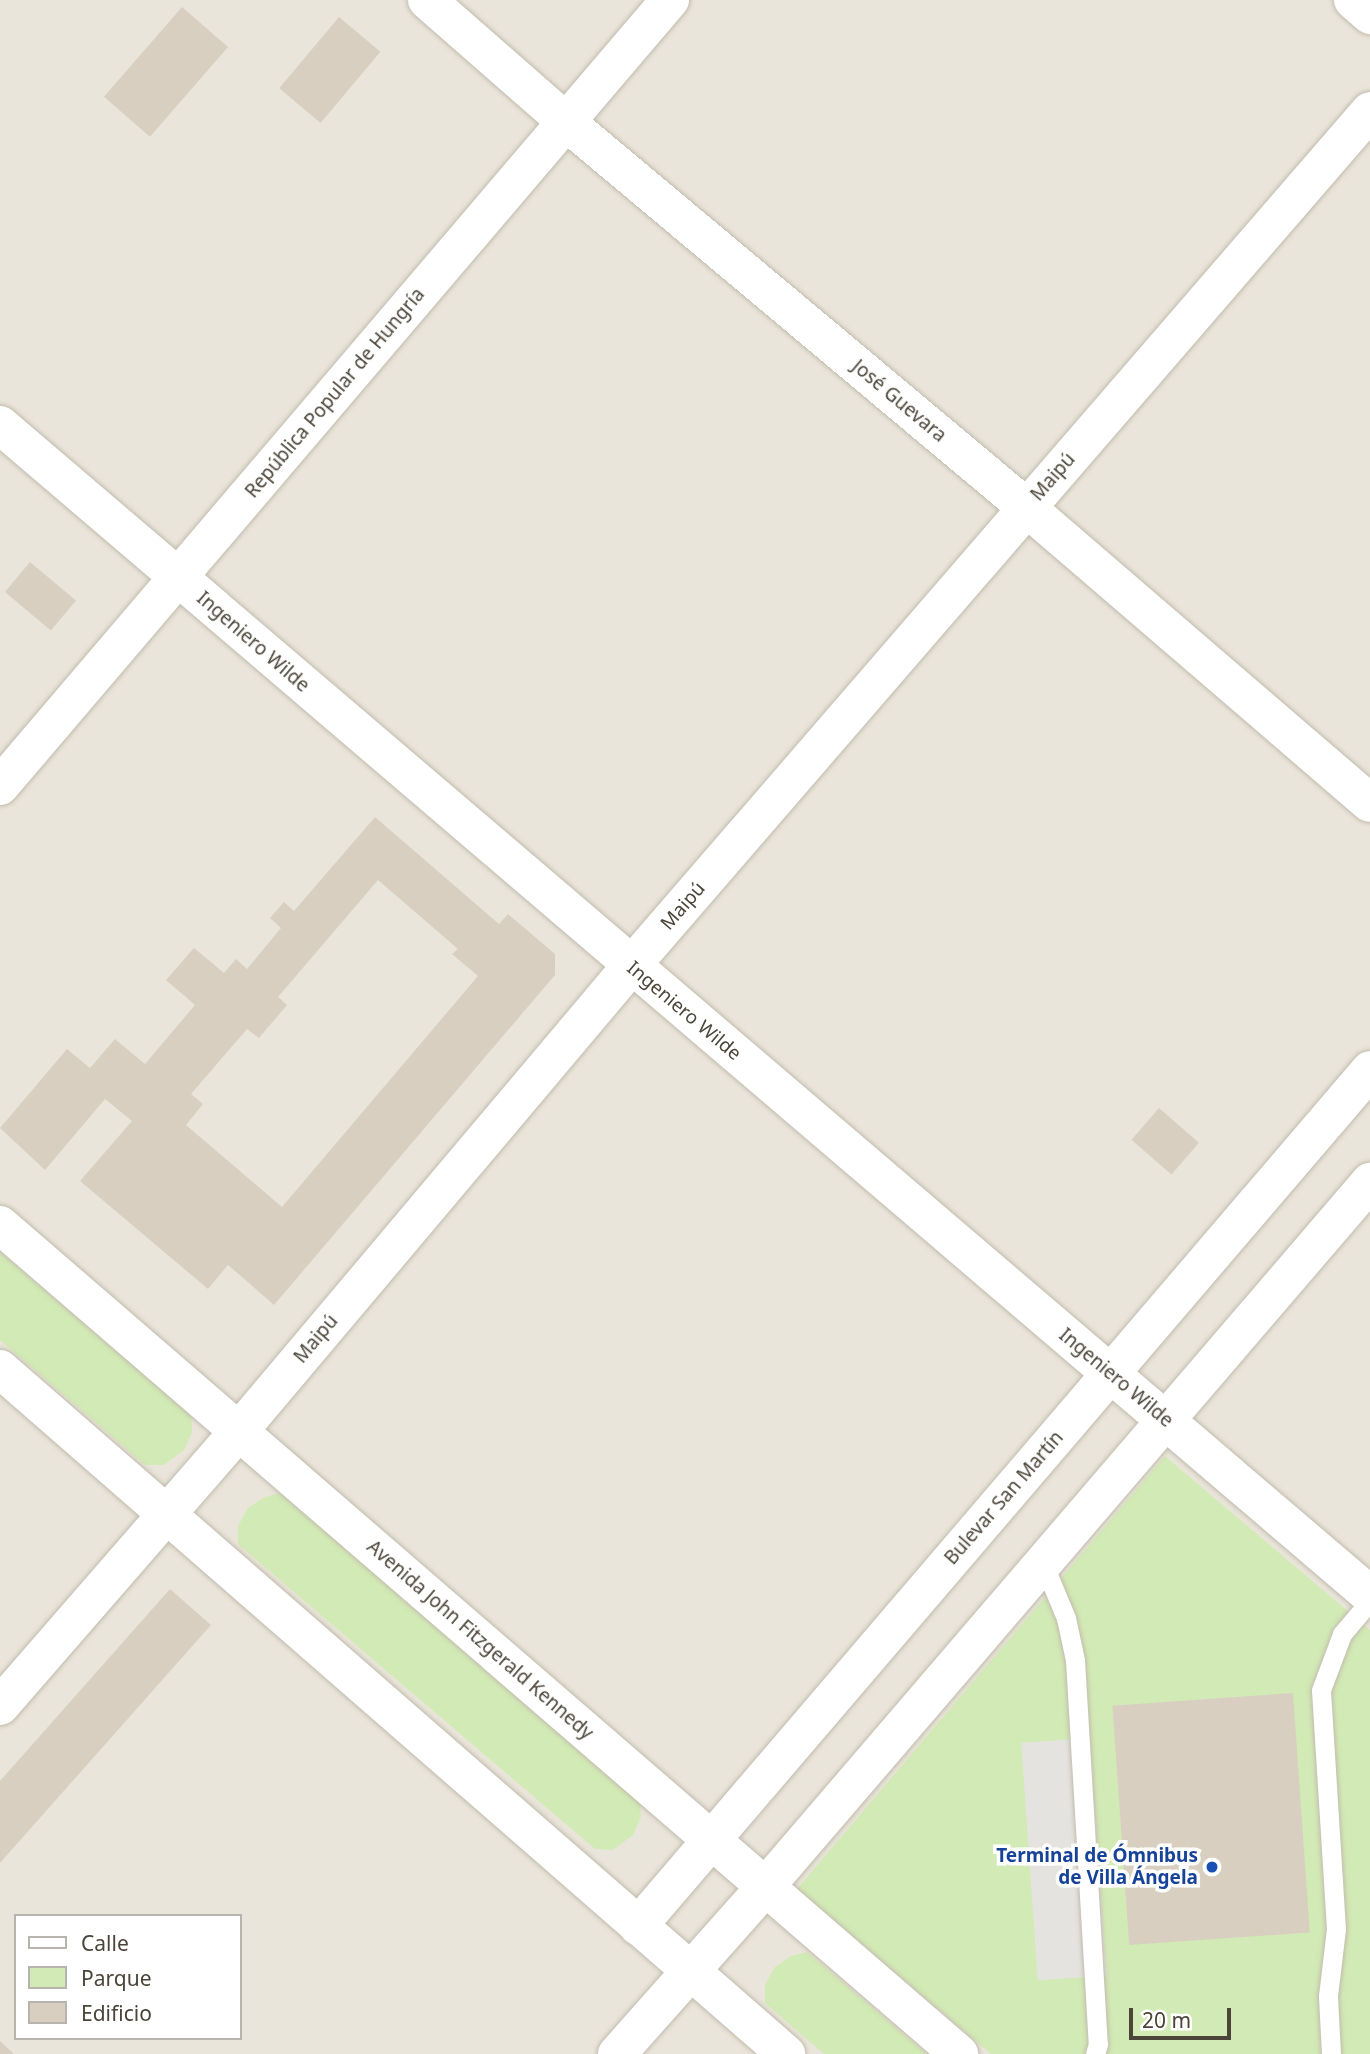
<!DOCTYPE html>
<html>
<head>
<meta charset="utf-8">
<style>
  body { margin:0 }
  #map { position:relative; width:1370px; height:2054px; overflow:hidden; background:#f6f3ec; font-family:"Noto Sans",sans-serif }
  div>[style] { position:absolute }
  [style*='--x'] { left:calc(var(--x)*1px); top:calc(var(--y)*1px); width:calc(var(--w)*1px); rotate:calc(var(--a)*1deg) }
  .residential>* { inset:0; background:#eae5da }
  .green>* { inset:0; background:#d2eab5 }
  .parking>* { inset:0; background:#e5e3e0; transform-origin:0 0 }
  .building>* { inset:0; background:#d8cfc1; transform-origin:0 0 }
  .roads { filter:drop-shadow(0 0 2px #c2bbae) drop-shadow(0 0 2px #c2bbae) }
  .lane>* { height:19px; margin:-9.5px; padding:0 9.5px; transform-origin:9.5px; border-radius:9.5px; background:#fff }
  .street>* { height:38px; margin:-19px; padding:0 19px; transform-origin:19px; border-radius:19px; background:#fff }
  .dots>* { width:19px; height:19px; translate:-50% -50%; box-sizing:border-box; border:4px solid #fff; border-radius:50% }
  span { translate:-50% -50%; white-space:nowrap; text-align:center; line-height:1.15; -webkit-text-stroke:7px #fff; paint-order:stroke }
  .street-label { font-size:19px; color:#4b4439 }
  .transit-label { font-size:19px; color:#164399; font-weight:700 }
  .right { translate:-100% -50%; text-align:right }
  .legend { position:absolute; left:14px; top:1914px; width:228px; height:126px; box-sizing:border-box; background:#fff; border:2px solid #b7b4b0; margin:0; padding:9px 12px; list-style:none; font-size:21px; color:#4b4439 }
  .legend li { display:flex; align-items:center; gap:14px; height:35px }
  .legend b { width:35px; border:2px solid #b7b4b0 }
  .scale { position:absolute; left:1129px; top:2008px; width:102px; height:32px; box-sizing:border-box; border:4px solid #4b4439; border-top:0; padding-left:9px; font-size:21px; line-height:24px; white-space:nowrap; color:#4b4439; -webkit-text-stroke:5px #fff; paint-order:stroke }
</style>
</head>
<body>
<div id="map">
  <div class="residential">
    <i style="clip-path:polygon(evenodd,0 0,1370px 0,1370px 2054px,0 2054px,0 0,16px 1916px,240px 1916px,240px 2038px,16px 2038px,16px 1916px)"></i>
  </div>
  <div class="green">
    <i style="clip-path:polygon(0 1252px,191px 1414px,192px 1432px,184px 1450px,164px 1465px,145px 1465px,0 1340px)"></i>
    <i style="clip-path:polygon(1165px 1456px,1370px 1630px,1370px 2054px,991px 2054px,797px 1889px)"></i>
    <i style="clip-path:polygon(280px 1493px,640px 1798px,641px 1817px,633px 1835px,613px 1850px,595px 1849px,238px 1544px,238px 1526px,248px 1508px,265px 1497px)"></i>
    <i style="clip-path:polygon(807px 1952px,927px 2054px,824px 2054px,765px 2003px,765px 1985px,775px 1967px,791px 1956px)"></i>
  </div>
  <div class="parking">
    <i style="left:1090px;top:1738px;width:238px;height:69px;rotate:86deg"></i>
  </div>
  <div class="building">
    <i style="left:182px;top:7px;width:61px;height:119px;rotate:41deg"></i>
    <i style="left:339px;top:17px;width:54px;height:93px;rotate:40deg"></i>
    <i style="left:30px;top:562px;width:60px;height:39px;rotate:40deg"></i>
    <i style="clip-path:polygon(evenodd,375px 817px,499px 924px,508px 914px,555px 954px,555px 975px,274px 1305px,228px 1265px,208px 1289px,80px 1181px,132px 1121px,105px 1099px,45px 1170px,0 1128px,67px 1049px,90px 1068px,115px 1039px,145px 1064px,195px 1005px,166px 980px,194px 948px,224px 973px,236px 959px,247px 969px,281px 928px,270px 918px,284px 902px,294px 911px,375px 817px,378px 880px,458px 949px,452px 954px,478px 976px,282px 1207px,186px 1125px,203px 1104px,191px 1094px,247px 1029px,259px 1038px,287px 1005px,278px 997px,378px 880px)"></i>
    <i style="left:1159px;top:1108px;width:53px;height:42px;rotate:41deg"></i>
    <i style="clip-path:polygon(170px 1589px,211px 1625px,0 1863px,0 1781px)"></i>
    <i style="left:1293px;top:1693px;width:240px;height:181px;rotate:86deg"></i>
    <i style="clip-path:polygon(0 2041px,14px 2054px,0 2054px)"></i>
  </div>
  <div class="roads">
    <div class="lane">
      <i style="--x:1043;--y:1563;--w:60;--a:67.3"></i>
      <i style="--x:1066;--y:1618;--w:43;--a:77.9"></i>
      <i style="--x:1075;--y:1660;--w:385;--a:86.6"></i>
      <i style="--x:1098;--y:2044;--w:10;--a:107"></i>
      <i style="--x:1331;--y:2054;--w:58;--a:-93"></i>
      <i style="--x:1328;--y:1996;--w:67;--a:-83.2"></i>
      <i style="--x:1336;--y:1929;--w:239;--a:-93.6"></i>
      <i style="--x:1321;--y:1690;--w:60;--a:-69.4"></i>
      <i style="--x:1342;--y:1634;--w:43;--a:-49.7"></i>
    </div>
    <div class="street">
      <i style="--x:427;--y:0;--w:184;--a:41.2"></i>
      <i style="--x:565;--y:121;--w:603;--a:39.95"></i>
      <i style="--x:1027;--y:508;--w:452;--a:40.7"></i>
      <i style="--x:1353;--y:0;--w:23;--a:41"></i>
      <i style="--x:0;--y:425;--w:1802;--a:40.5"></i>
      <i style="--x:0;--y:786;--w:1033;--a:-49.56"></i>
      <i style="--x:0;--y:1225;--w:1268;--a:40.84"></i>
      <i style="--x:0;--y:1369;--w:1043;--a:41.07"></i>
      <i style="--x:0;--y:1706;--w:364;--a:-49"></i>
      <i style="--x:239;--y:1431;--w:608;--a:-49.87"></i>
      <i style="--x:631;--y:966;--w:1130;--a:-49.16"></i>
      <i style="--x:638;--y:1926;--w:1126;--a:-49.46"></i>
      <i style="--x:617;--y:2054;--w:225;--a:-48.4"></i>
      <i style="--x:766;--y:1886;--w:928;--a:-49.37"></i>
    </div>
  </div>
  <div class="dots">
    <i style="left:1212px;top:1867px;background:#1a4fb4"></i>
  </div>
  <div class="street-label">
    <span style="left:335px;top:393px;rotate:-50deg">República Popular de Hungría</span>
    <span style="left:899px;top:401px;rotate:40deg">José Guevara</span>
    <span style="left:1053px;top:477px;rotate:-49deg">Maipú</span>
    <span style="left:253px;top:642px;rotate:41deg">Ingeniero Wilde</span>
    <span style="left:683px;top:906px;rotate:-49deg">Maipú</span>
    <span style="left:684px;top:1011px;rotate:40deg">Ingeniero Wilde</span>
    <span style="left:316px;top:1339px;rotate:-50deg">Maipú</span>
    <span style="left:1116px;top:1378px;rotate:40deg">Ingeniero Wilde</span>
    <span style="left:1004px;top:1498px;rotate:-49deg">Bulevar San Martín</span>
    <span style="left:480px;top:1640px;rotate:41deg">Avenida John Fitzgerald Kennedy</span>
  </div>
  <div class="transit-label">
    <span class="right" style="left:1198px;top:1867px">Terminal de Ómnibus<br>de Villa Ángela</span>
  </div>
  <ul class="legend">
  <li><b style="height:9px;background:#fff"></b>Calle</li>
  <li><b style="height:19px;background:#d2eab5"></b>Parque</li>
  <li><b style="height:19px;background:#d8cfc1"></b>Edificio</li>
  </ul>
  <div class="scale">20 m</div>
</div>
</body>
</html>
